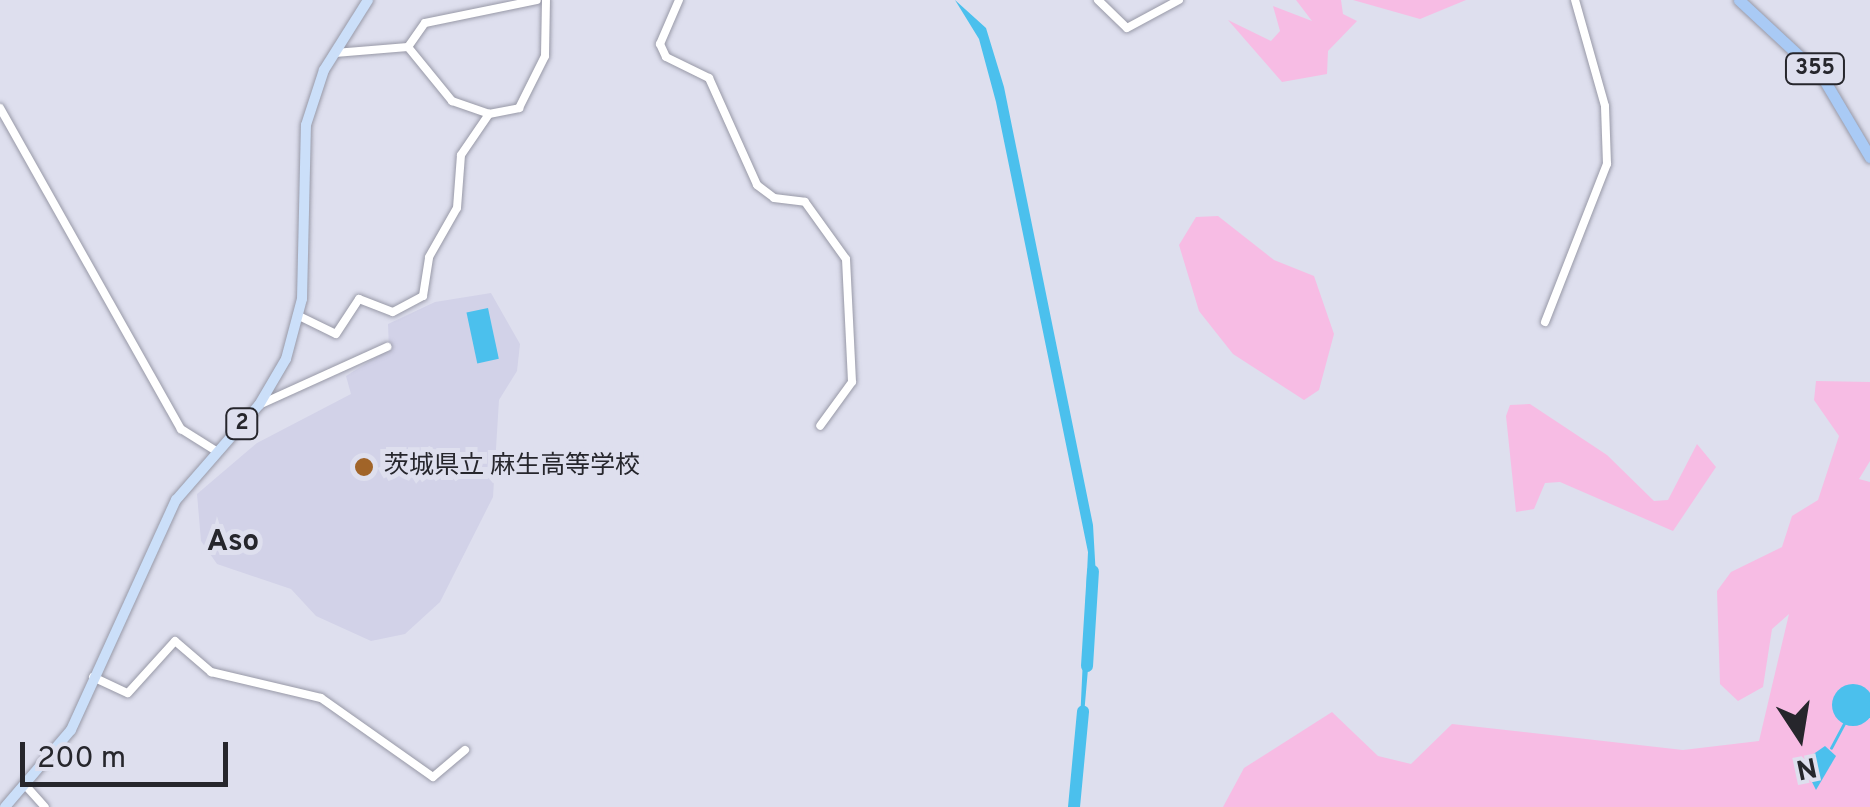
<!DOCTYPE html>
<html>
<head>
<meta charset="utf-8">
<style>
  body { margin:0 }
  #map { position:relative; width:1870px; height:807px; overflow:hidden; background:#dedfee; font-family:Overpass,"Noto Sans JP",sans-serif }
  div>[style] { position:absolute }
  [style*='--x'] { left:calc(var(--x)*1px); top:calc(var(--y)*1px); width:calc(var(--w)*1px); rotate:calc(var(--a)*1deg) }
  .built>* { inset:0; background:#d2d2e8 }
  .green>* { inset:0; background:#f7bce4 }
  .water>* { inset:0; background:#4bc0ed; transform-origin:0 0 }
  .round { border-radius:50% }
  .stream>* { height:2.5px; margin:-1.25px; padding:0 1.25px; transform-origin:1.25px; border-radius:1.25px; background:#4bc0ed }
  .river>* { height:12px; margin:-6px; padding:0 6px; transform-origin:6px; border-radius:6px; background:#4bc0ed }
  .roads { filter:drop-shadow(0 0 2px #9899a7) drop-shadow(0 0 2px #9899a7) }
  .minor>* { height:8px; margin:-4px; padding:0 4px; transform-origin:4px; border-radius:4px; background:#fff }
  .major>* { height:10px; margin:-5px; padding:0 5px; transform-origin:5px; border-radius:5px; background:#cbdff9 }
  .highway>* { height:11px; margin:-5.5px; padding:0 5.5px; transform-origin:5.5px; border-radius:5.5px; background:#a9caf5 }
  .dots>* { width:28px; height:28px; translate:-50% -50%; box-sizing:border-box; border:5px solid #dedfee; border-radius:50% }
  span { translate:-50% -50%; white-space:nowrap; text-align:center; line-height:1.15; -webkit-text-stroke:10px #dedfee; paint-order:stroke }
  .shield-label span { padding:2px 8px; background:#dedfee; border:2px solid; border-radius:8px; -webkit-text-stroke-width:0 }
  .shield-label { font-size:22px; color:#26262c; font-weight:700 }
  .poi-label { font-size:25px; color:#26262c }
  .left { translate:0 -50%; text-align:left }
  .quarter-label { font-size:30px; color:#26262c; font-weight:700 }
  .north { position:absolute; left:1750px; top:687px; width:100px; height:100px; -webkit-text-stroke:8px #dedfee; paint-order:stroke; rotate:168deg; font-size:28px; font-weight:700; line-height:40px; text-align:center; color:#26262c }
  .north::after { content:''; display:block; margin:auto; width:35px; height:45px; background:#26262c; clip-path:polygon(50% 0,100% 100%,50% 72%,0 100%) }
  .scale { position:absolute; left:20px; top:742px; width:208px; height:45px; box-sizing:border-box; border:5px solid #26262c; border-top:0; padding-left:12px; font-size:30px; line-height:35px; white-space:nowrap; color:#26262c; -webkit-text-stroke:8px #dedfee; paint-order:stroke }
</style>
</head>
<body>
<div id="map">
  <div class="built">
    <i style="clip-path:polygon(491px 293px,520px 344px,517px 371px,499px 400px,493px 497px,440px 602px,405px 634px,371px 641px,316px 616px,291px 589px,217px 564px,201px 541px,197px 494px,257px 443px,351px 394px,346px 376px,389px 349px,388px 324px,435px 302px)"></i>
  </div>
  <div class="green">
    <i style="clip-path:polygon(1296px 0,1341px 0,1343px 14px,1357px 21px,1328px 51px,1327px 74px,1282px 82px,1228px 20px,1271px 41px,1280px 31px,1273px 6px,1312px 21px)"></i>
    <i style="clip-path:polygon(1353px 0,1466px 0,1420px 19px)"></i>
    <i style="clip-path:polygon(1218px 216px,1274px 260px,1314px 276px,1334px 334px,1319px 390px,1304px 400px,1233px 354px,1199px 311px,1179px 245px,1196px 217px)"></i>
    <i style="clip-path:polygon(1816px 381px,1870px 382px,1870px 461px,1859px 479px,1870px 482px,1870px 807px,1223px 807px,1244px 768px,1332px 712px,1378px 756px,1411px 764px,1452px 724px,1683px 750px,1759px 741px,1789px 614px,1772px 629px,1763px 687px,1738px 701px,1720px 684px,1717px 591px,1731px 572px,1782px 547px,1792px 516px,1818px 500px,1839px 436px,1814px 400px)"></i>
    <i style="clip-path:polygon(1530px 404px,1607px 455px,1654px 501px,1668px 500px,1697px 444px,1716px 467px,1673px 531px,1560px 482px,1545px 483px,1534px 509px,1516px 512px,1506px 416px,1510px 405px)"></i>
  </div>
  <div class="water">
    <i style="clip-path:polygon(955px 0,986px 28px,1004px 87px,1093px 525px,1096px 577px,1076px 807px,1088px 552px,996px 102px,979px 39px)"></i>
    <i style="left:488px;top:308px;width:52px;height:22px;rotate:78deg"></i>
    <i class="round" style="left:1832px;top:684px;width:42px;height:42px"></i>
    <i style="clip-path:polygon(1825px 746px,1836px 756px,1816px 790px,1802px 762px)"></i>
  </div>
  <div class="stream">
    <i style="--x:1831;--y:748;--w:27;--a:-62"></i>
  </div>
  <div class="river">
    <i style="--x:1087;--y:666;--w:95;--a:-86.4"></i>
    <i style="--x:1074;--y:807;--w:96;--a:-84.6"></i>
  </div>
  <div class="roads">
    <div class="minor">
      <i style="--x:679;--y:0;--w:48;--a:113.4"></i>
      <i style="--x:660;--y:44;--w:14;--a:65"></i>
      <i style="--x:666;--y:57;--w:48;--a:26"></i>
      <i style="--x:709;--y:78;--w:117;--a:65.8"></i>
      <i style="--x:757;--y:185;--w:21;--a:37"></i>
      <i style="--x:774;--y:198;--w:31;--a:7"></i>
      <i style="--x:805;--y:202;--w:70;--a:54.3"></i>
      <i style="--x:846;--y:259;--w:123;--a:87.2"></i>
      <i style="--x:852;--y:382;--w:54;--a:126"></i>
      <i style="--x:1098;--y:0;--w:40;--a:44"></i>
      <i style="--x:1127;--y:28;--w:59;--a:-28.3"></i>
      <i style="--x:408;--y:47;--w:29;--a:-55"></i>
      <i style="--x:425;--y:23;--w:114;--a:-11.6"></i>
      <i style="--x:335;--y:53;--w:73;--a:-4.7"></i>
      <i style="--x:408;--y:47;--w:70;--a:50.8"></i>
      <i style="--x:452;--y:101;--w:39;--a:19"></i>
      <i style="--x:0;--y:108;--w:369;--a:60.6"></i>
      <i style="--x:181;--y:429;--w:41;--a:32.2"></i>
      <i style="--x:297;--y:315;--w:43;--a:26"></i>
      <i style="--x:336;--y:334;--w:42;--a:-56.7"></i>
      <i style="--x:359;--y:299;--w:36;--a:21"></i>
      <i style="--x:393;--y:312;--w:34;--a:-28"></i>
      <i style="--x:423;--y:296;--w:39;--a:-81"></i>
      <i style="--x:429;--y:257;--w:56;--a:-60.3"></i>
      <i style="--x:457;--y:208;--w:53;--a:-85.7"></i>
      <i style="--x:461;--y:155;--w:50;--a:-55.7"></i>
      <i style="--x:489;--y:114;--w:31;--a:-11"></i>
      <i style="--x:519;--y:108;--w:58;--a:-63.4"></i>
      <i style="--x:545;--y:56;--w:56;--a:-89"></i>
      <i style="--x:1545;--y:322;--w:170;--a:-68.6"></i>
      <i style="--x:1607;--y:164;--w:58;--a:-92"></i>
      <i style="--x:1605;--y:106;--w:110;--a:-105.8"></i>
      <i style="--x:259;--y:405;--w:141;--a:-24.4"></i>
      <i style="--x:93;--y:677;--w:38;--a:25"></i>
      <i style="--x:128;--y:693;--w:70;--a:-47.9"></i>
      <i style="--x:175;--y:641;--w:48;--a:40.7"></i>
      <i style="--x:211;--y:672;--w:113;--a:13.3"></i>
      <i style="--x:321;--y:698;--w:137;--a:35.2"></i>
      <i style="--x:433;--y:777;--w:42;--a:-40.2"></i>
      <i style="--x:26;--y:786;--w:28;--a:48"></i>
    </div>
    <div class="major">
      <i style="--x:5;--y:807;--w:101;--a:-49.4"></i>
      <i style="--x:71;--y:730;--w:253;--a:-65.5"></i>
      <i style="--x:176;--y:500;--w:126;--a:-48.9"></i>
      <i style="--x:259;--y:405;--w:53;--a:-59.6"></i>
      <i style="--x:286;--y:359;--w:62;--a:-75.1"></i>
      <i style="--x:302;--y:299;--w:174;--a:-88.7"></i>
      <i style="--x:306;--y:125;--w:58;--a:-71.9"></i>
      <i style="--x:324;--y:70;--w:83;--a:-57.8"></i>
    </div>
    <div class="highway">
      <i style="--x:1739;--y:0;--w:115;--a:42.9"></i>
      <i style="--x:1823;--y:78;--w:92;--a:59.3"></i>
    </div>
  </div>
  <div class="dots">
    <i style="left:364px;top:467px;background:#a16428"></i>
  </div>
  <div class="shield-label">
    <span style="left:1815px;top:69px">355</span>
    <span style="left:242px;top:424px">2</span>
  </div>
  <div class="poi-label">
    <span class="left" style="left:384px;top:467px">茨城県立 麻生高等学校</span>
  </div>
  <div class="quarter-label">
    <span style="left:233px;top:543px">Aso</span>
  </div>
  <div class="north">N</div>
  <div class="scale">200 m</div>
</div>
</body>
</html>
